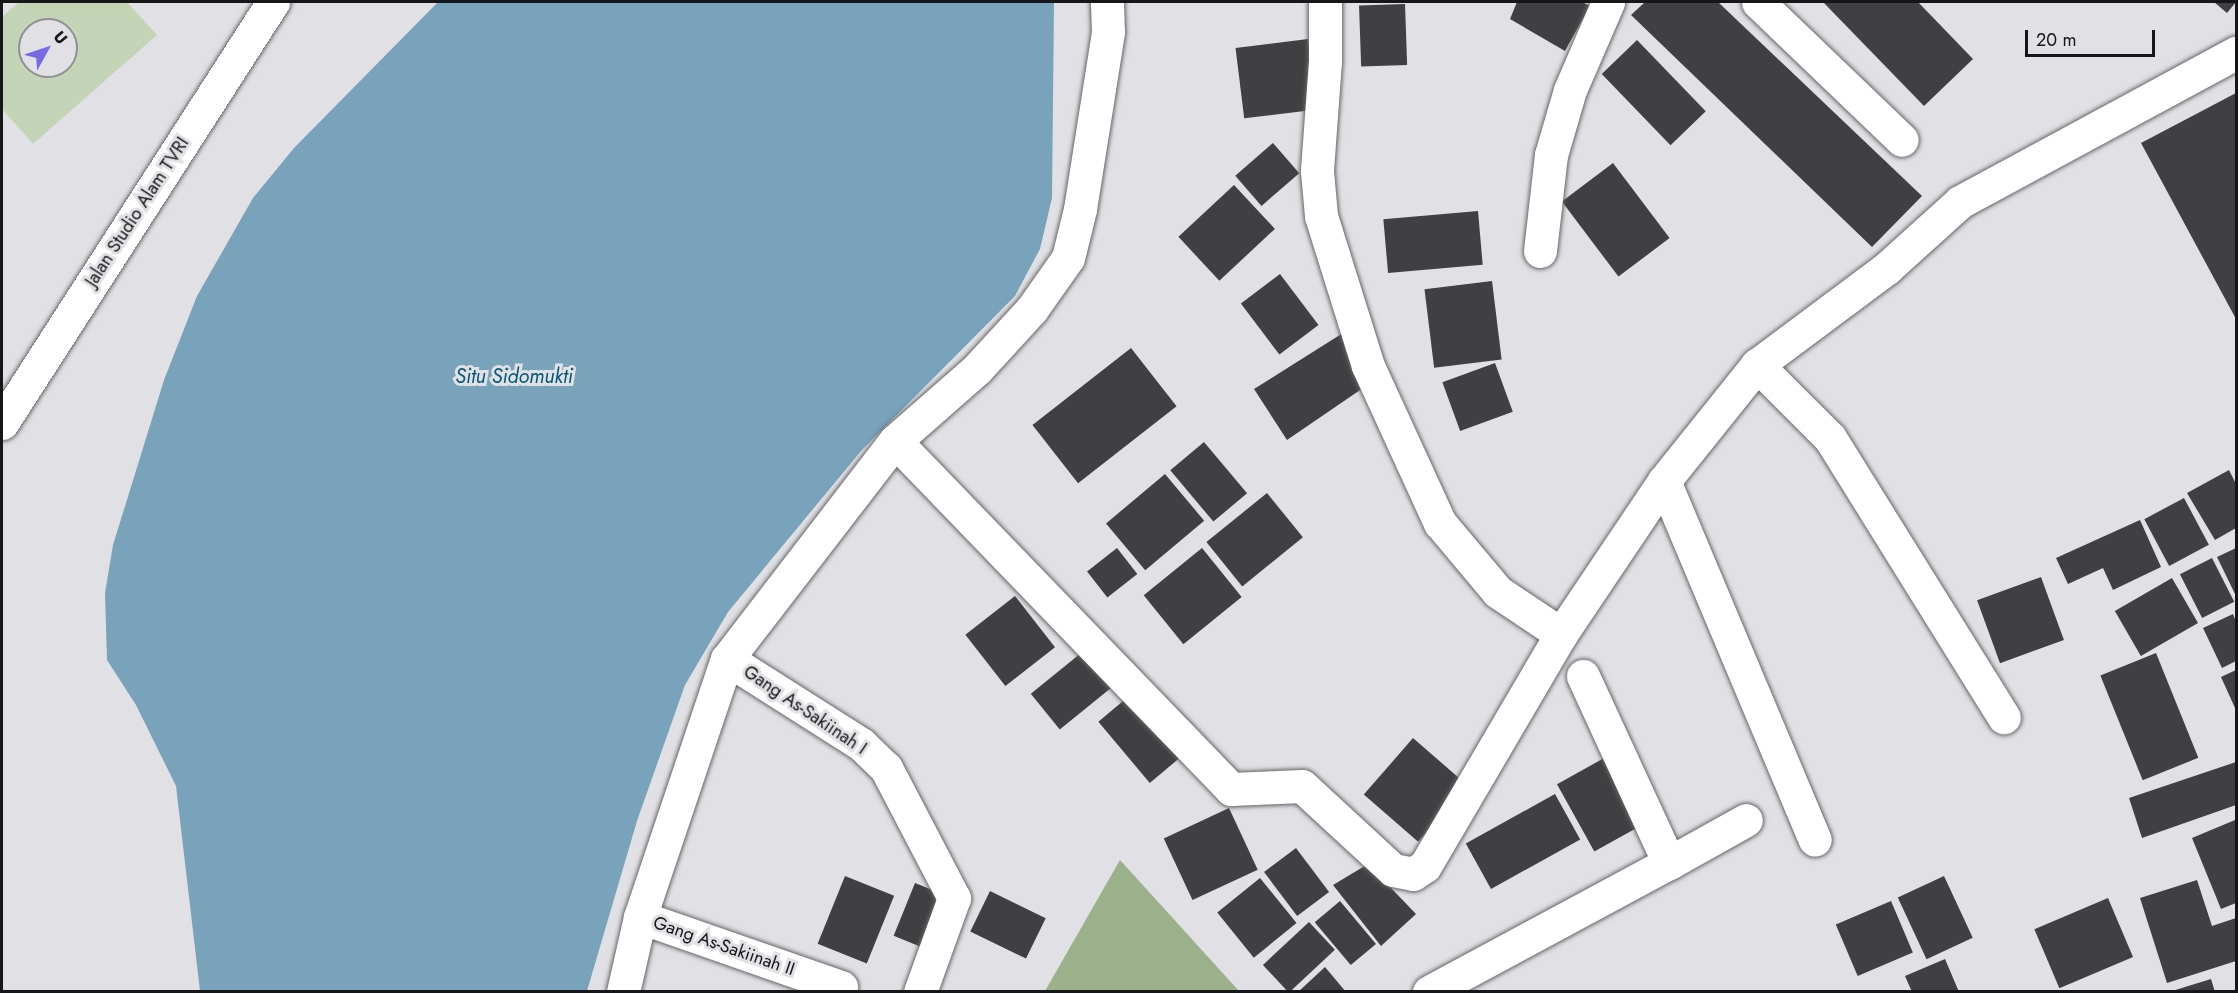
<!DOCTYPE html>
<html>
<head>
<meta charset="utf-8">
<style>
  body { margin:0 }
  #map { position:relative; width:2238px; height:993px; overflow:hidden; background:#e1e1e5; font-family:Jost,sans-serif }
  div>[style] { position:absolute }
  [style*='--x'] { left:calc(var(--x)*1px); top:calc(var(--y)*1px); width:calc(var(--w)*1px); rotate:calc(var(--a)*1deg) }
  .green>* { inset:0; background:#c3d5b6 }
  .forest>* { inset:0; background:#9bb18b }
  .water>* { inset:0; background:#78a3bb }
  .building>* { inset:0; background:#404043; transform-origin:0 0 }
  .roads { filter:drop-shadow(0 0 2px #66666a) drop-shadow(0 0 2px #66666a) }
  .minor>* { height:33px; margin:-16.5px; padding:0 16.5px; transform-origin:16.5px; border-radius:16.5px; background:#fff }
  span { translate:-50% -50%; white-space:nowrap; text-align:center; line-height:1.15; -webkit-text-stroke:6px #e1e1e5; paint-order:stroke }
  .street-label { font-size:18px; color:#151617 }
  .water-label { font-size:20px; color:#025879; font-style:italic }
  .frame { position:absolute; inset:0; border:3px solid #151617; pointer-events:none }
  .north { position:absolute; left:18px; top:18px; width:60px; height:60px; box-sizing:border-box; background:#e1e1e5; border:2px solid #8f9093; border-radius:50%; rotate:50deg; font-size:16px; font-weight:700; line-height:24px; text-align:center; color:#151617 }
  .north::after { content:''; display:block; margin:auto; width:21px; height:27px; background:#786ae5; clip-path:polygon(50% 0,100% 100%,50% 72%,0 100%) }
  .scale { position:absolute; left:2025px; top:30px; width:130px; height:27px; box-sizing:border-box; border:3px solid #151617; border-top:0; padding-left:8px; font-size:18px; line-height:21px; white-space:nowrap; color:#151617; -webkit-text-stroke:4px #e1e1e5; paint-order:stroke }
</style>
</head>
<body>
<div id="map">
  <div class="green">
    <i style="clip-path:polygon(evenodd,19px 2px,127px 2px,157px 35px,33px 144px,2px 109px,2px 17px,19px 2px,30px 30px,66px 30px,66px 66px,30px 66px,30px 30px)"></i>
  </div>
  <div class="forest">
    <i style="clip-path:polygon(1120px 860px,1239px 991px,1045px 991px)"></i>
  </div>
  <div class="water">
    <i style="clip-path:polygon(438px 2px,1054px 2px,1052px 198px,1040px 249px,1015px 296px,861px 451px,728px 612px,685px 685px,637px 821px,587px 991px,200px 991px,176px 786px,136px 705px,107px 660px,105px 593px,113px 545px,164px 380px,197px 296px,253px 198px,294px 148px)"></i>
  </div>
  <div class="building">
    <i style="clip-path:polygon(1517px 2px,1582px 2px,1590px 6px,1565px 51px,1510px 19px)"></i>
    <i style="clip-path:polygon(1645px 2px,1718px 2px,1922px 196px,1872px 247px,1631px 15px)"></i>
    <i style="clip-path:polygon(1823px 2px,1918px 2px,1973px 59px,1924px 106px)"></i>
    <i style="clip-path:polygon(2214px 2px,2236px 2px,2227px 13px)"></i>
    <i style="left:1405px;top:4px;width:61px;height:46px;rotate:88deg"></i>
    <i style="left:1308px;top:39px;width:71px;height:73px;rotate:83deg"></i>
    <i style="left:1637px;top:40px;width:99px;height:49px;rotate:46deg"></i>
    <i style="clip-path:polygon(2236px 93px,2236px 319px,2141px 143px)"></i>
    <i style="left:1273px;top:143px;width:40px;height:50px;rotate:49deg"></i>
    <i style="left:1613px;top:163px;width:94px;height:64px;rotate:53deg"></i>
    <i style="left:1234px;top:185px;width:60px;height:76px;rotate:47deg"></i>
    <i style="left:1478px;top:211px;width:54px;height:95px;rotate:85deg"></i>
    <i style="left:1280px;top:274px;width:64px;height:49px;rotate:53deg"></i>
    <i style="left:1492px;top:281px;width:79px;height:68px;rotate:83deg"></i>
    <i style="clip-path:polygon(1354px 326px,1366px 386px,1287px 440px,1254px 389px)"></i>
    <i style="left:1131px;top:348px;width:74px;height:125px;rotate:52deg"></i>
    <i style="left:1495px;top:363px;width:52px;height:56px;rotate:70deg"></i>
    <i style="left:1204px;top:442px;width:67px;height:44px;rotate:50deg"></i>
    <i style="clip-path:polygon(2229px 470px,2236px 484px,2236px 528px,2215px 540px,2187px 493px)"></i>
    <i style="left:1165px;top:474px;width:61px;height:77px;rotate:50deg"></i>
    <i style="left:1267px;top:493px;width:57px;height:78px;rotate:51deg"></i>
    <i style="left:2184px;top:498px;width:53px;height:45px;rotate:62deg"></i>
    <i style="clip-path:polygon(2140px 520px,2161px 567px,2113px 590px,2103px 568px,2068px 584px,2056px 558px)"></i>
    <i style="left:1117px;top:548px;width:33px;height:38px;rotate:52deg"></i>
    <i style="left:1202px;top:548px;width:63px;height:75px;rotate:51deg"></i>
    <i style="clip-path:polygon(2236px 548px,2236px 596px,2217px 557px)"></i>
    <i style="left:2212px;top:558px;width:49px;height:36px;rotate:63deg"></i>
    <i style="left:2041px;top:577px;width:67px;height:68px;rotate:70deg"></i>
    <i style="left:2172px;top:578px;width:52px;height:66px;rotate:60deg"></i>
    <i style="left:1015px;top:596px;width:65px;height:63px;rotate:52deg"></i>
    <i style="clip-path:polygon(2233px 614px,2236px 622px,2236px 661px,2222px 668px,2203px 628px)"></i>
    <i style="left:1086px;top:649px;width:46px;height:71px;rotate:51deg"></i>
    <i style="left:2156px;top:653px;width:113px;height:60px;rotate:68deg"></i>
    <i style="clip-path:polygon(2236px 670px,2236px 708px,2235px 708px,2221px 677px)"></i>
    <i style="left:1129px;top:696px;width:80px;height:40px;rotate:50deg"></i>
    <i style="left:1413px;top:738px;width:72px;height:75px;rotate:41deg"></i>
    <i style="left:1606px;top:757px;width:77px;height:56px;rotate:61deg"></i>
    <i style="clip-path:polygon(2236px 762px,2236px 805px,2142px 838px,2129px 798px)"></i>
    <i style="left:1555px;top:794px;width:52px;height:102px;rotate:61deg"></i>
    <i style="left:1229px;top:808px;width:68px;height:72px;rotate:65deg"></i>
    <i style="clip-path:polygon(2235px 820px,2236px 903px,2221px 909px,2192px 838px)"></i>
    <i style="left:1296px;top:848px;width:55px;height:40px;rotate:53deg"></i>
    <i style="clip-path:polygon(1368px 864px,1416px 914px,1381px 946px,1333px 885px)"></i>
    <i style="left:845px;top:876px;width:53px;height:73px;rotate:22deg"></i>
    <i style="left:1944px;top:876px;width:68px;height:51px;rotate:65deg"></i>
    <i style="left:1260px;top:878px;width:58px;height:55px;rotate:51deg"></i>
    <i style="clip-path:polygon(2197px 880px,2212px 926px,2236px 918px,2236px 961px,2167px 983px,2140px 898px)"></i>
    <i style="left:915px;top:883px;width:35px;height:57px;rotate:22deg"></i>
    <i style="left:990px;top:891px;width:62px;height:45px;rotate:26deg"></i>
    <i style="left:2108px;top:898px;width:64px;height:80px;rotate:67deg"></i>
    <i style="left:1340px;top:901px;width:56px;height:33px;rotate:50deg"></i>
    <i style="left:1891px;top:901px;width:56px;height:60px;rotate:67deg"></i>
    <i style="left:1309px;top:922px;width:38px;height:63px;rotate:47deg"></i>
    <i style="clip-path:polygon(1945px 959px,1959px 992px,1912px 992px,1905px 976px)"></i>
    <i style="clip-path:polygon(1325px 967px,1346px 992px,1298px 992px)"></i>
    <i style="clip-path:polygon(2211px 979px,2215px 992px,2173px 992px,2172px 991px)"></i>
  </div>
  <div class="roads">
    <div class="minor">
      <i style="--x:1325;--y:2;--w:59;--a:90"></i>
      <i style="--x:1325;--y:61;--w:110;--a:94.2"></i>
      <i style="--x:1317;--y:171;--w:45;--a:84.9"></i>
      <i style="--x:1321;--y:216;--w:157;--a:72.6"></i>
      <i style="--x:1368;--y:366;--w:173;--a:65.4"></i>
      <i style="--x:1440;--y:523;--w:90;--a:50"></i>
      <i style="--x:1498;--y:592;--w:76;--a:33.7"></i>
      <i style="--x:1758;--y:2;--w:199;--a:43.8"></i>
      <i style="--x:1540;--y:251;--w:97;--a:-83.5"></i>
      <i style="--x:1551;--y:155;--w:68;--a:-73.7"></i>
      <i style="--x:1570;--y:90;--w:96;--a:-66.6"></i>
      <i style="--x:1757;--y:365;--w:103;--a:45"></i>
      <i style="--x:1830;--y:438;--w:329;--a:58.1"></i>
      <i style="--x:2;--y:423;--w:501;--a:-57.23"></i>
      <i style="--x:895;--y:441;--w:109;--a:-41.3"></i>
      <i style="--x:977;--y:369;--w:81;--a:-47.5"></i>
      <i style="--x:1032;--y:309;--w:62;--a:-54.8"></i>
      <i style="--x:1068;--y:258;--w:50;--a:-76.2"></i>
      <i style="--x:1080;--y:209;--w:179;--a:-81"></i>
      <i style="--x:1108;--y:32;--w:30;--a:-92"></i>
      <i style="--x:1664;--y:481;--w:389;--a:67.2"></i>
      <i style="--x:727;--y:659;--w:159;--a:32.4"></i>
      <i style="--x:861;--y:744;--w:35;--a:44"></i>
      <i style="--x:886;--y:768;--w:147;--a:62.4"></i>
      <i style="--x:954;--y:898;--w:100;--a:109.9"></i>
      <i style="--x:1669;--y:863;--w:88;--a:-29.2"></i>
      <i style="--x:640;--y:917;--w:213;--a:19.2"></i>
      <i style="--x:623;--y:992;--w:77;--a:-77.2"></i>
      <i style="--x:640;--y:917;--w:272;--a:-71.4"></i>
      <i style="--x:727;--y:659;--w:275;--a:-52.4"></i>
      <i style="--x:895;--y:441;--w:484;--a:46"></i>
      <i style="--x:1231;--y:789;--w:71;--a:-2.4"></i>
      <i style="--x:1302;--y:786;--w:124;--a:42.7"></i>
      <i style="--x:1393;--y:870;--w:20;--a:11"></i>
      <i style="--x:1413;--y:874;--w:14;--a:-34"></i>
      <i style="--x:1425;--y:866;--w:269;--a:-59.6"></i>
      <i style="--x:1561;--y:634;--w:184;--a:-56.1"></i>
      <i style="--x:1664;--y:481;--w:149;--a:-51.3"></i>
      <i style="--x:1757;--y:365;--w:162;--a:-36.7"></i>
      <i style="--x:1887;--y:268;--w:98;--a:-42.1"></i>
      <i style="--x:1960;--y:202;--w:314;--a:-28.4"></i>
      <i style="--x:1429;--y:992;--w:272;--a:-28.3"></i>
      <i style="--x:1669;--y:863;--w:206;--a:-114.7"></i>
    </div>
  </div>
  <div class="street-label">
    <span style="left:137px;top:212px;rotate:-57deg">Jalan Studio Alam TVRI</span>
    <span style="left:805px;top:710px;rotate:34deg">Gang As-Sakiinah I</span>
    <span style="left:724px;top:946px;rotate:19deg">Gang As-Sakiinah II</span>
  </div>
  <div class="water-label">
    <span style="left:514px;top:376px">Situ Sidomukti</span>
  </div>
  <div class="frame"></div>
  <div class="north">U</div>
  <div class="scale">20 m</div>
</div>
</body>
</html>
